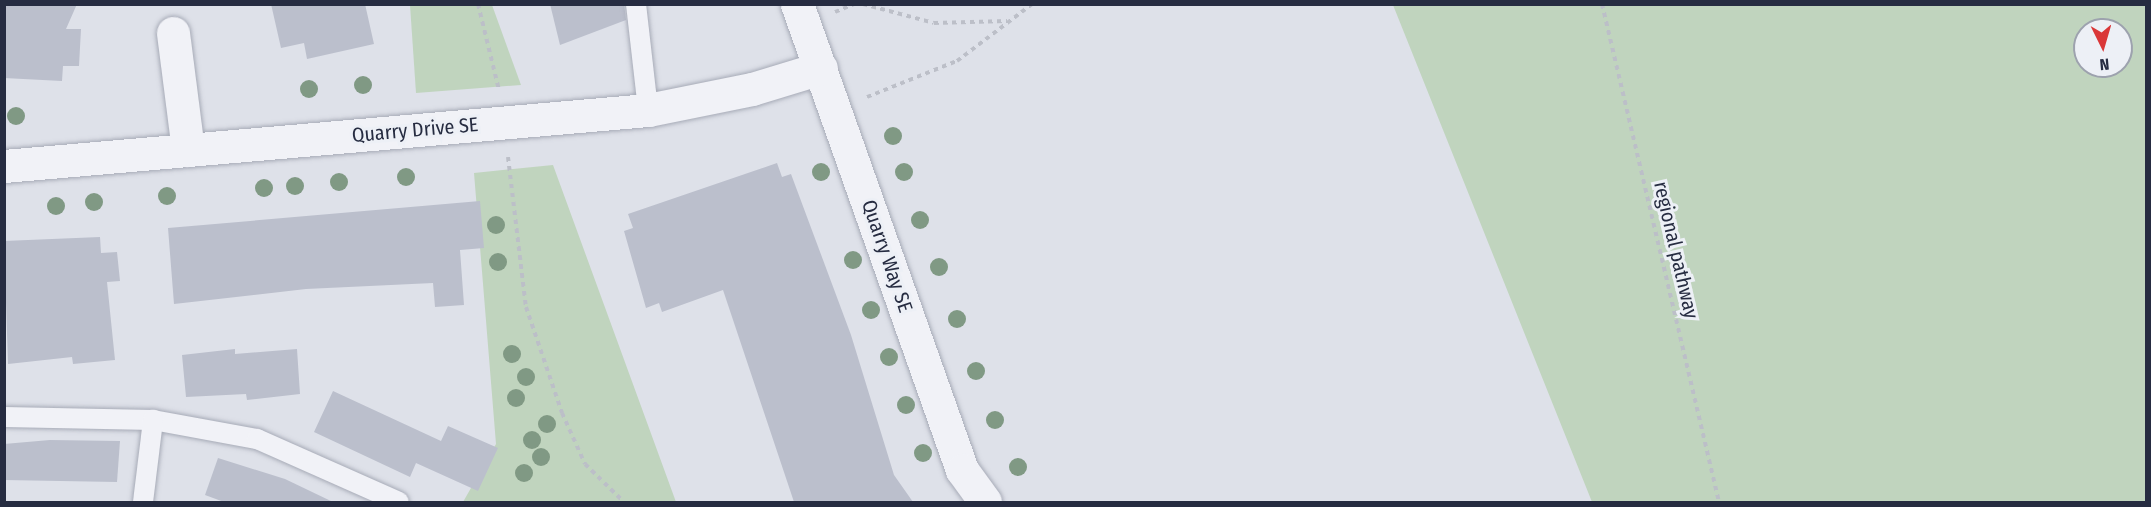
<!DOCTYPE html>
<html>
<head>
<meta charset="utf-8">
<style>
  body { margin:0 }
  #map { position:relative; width:2151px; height:507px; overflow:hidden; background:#dee1e9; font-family:"Fira Sans Condensed",sans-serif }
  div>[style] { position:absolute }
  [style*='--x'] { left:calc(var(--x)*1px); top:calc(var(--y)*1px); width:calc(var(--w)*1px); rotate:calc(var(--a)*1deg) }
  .green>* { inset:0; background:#c0d4be }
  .building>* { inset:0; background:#bbbfcc }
  .path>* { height:4px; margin-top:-2px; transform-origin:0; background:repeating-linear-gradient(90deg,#bcbfc8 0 4.5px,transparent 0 9px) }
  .roads { filter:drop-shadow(0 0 2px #a7abb7) drop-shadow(0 0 2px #a7abb7) }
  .lane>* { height:20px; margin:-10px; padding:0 10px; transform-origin:10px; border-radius:10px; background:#f1f2f7 }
  .street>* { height:33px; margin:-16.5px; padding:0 16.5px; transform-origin:16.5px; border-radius:16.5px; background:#f1f2f7 }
  .trees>* { width:18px; height:18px; margin:-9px; border-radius:50%; background:#809984 }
  span { translate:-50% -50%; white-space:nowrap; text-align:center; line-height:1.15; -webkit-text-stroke:6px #edf0f6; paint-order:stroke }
  .street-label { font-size:20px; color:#262c41 }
  .frame { position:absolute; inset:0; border:6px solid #262c41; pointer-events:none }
  .north { position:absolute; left:2073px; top:18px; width:60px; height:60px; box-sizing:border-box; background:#edf0f6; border:2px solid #9da2ae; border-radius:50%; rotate:175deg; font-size:16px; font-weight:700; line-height:24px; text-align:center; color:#262c41 }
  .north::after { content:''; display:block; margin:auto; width:21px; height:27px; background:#da3738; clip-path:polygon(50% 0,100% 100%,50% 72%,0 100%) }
</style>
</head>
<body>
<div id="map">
  <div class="green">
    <i style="clip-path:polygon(410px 5px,492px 5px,521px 85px,416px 93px)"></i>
    <i style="clip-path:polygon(evenodd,1393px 5px,2146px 5px,2146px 502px,1592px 502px,1393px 5px,2085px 30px,2121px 30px,2121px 66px,2085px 66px,2085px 30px)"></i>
    <i style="clip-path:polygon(553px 165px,676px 502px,463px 502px,496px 444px,474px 173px)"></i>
  </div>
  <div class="building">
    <i style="clip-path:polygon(4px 4px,77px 4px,66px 29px,81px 29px,79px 66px,63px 66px,62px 81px,4px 78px)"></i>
    <i style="clip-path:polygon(271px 4px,365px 4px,374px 44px,307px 59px,304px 43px,281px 48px)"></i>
    <i style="clip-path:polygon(550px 4px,624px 4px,626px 20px,560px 45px)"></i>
    <i style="clip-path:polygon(777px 163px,782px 177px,791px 174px,851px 335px,894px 475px,913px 502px,794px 502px,723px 290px,662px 312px,659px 303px,646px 308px,624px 231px,633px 228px,628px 214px)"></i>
    <i style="clip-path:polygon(480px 201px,484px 248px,460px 250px,464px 305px,435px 307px,433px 283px,306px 289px,174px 304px,168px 228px)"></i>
    <i style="clip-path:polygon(100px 237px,101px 253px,117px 252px,120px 281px,107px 282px,115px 360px,73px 364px,72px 357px,8px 364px,4px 241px)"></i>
    <i style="clip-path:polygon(235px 349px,235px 354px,297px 349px,300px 394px,247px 400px,246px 394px,186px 397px,182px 355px)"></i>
    <i style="clip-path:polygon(333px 391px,441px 441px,448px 426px,498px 448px,478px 491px,416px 463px,410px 477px,314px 432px)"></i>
    <i style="clip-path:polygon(50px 440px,120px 441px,117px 482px,4px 480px,4px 444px)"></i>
    <i style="clip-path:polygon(218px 458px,285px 479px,333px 502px,224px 502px,205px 495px)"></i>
  </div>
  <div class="path">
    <i style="--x:478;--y:4;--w:89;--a:76.3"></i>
    <i style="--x:863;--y:4;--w:73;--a:15"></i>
    <i style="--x:934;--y:23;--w:73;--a:-1.6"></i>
    <i style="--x:1602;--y:4;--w:512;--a:76.78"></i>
    <i style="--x:835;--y:12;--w:21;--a:-23"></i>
    <i style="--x:867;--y:97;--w:97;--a:-21.8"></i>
    <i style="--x:957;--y:61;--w:94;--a:-37.2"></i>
    <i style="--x:508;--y:157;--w:151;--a:83.2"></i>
    <i style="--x:526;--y:307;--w:112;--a:71.2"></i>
    <i style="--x:562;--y:413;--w:56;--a:65.7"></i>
    <i style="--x:585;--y:464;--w:54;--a:44.3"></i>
  </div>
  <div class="roads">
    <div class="lane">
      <i style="--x:636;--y:4;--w:107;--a:83.5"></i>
      <i style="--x:4;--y:417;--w:149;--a:1.2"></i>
      <i style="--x:153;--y:420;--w:106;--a:10.4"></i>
      <i style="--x:257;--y:439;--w:155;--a:23.9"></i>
      <i style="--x:143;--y:502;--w:83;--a:-83"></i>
    </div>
    <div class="street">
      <i style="--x:797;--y:4;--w:494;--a:70.5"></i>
      <i style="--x:962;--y:470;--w:39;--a:54"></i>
      <i style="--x:173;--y:33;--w:118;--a:82.7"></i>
      <i style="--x:4;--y:166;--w:646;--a:-4.97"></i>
      <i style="--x:648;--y:110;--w:106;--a:-11.4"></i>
      <i style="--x:752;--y:89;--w:72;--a:-16.9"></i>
    </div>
  </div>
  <div class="trees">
    <i style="left:363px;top:85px"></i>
    <i style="left:309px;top:89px"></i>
    <i style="left:16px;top:116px"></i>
    <i style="left:893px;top:136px"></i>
    <i style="left:821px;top:172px"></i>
    <i style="left:904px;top:172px"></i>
    <i style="left:406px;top:177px"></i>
    <i style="left:339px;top:182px"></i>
    <i style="left:295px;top:186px"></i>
    <i style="left:264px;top:188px"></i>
    <i style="left:167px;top:196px"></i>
    <i style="left:94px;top:202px"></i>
    <i style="left:56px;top:206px"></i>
    <i style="left:920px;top:220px"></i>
    <i style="left:496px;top:225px"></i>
    <i style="left:853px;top:260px"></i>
    <i style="left:498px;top:262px"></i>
    <i style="left:939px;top:267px"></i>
    <i style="left:871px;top:310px"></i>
    <i style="left:957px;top:319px"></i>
    <i style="left:512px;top:354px"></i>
    <i style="left:889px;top:357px"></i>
    <i style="left:976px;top:371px"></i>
    <i style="left:526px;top:377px"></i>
    <i style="left:516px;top:398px"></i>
    <i style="left:906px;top:405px"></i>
    <i style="left:995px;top:420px"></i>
    <i style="left:547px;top:424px"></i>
    <i style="left:532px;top:440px"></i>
    <i style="left:923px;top:453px"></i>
    <i style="left:541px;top:457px"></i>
    <i style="left:1018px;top:467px"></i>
    <i style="left:524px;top:473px"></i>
  </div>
  <div class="street-label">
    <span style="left:415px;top:130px;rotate:-5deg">Quarry Drive SE</span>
    <span style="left:1676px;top:250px;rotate:77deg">regional pathway</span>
    <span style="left:887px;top:256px;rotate:71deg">Quarry Way SE</span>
  </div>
  <div class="frame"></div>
  <div class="north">N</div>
</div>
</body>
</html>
